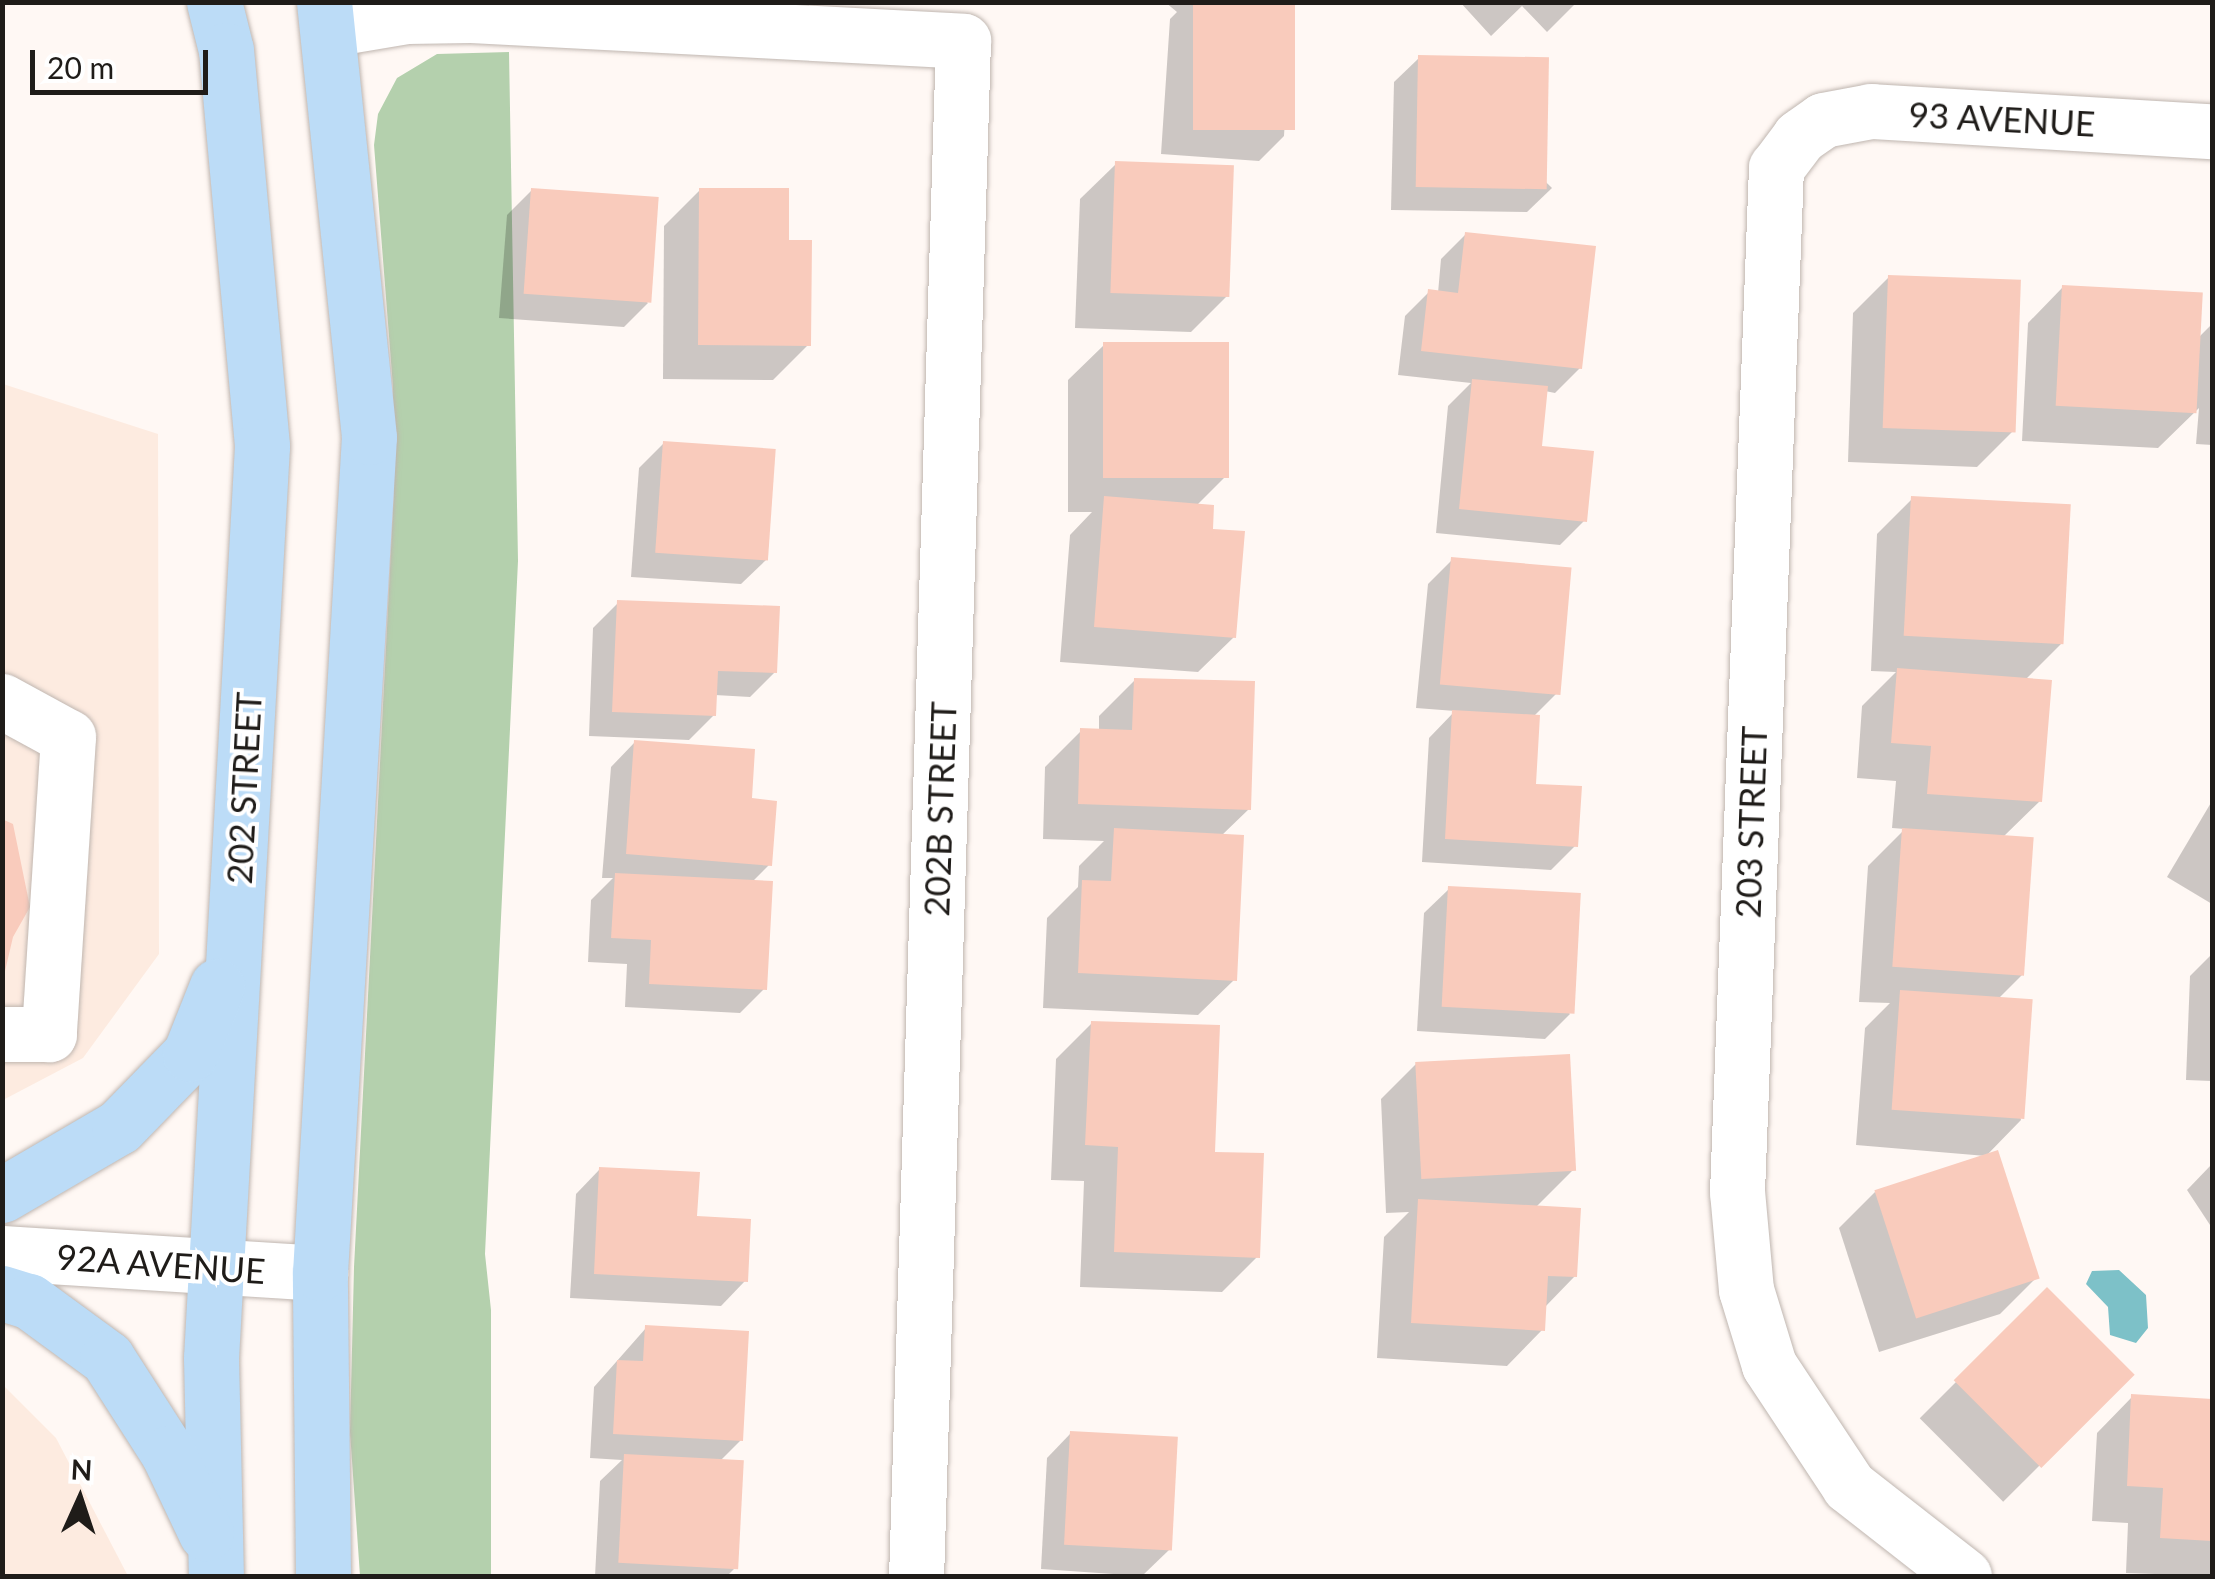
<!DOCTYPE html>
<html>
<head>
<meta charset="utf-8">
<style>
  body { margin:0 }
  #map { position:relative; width:2215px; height:1579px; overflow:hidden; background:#fff8f4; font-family:Lato,sans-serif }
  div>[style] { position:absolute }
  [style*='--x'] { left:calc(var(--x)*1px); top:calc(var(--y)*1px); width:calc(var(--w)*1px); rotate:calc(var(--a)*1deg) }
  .built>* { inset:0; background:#fdebe0 }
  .green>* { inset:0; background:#b4d0ad }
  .water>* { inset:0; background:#7dc1c8 }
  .shadow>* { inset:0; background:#0003; transform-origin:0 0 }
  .building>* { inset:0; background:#f9cbbc; transform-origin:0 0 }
  .roads { filter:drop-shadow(0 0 2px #c0b6b0) drop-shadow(0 0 2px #c0b6b0) }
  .minor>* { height:55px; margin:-27.5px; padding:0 27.5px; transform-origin:27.5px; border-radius:27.5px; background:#fff }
  .major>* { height:55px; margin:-27.5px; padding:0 27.5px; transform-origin:27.5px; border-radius:27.5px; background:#bcdcf7 }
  span { translate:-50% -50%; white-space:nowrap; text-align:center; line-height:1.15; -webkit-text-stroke:8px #fff; paint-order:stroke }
  .street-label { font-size:35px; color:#1f1c19 }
  .frame { position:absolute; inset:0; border:5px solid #1f1c19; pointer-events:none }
  .north { position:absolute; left:30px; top:1449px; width:100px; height:100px; -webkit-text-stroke:8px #fff; paint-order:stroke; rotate:3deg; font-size:28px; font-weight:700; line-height:40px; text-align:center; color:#1f1c19 }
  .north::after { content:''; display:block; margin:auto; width:35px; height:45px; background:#1f1c19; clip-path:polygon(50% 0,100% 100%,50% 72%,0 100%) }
  .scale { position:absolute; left:30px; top:50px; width:178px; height:45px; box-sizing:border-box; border:5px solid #1f1c19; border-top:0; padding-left:12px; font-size:30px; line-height:35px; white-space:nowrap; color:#1f1c19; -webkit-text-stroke:8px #fff; paint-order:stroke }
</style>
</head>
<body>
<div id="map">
  <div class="built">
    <i style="clip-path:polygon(3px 384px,158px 434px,159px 954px,83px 1058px,3px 1100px)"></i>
    <i style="clip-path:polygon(3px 1385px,56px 1438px,128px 1576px,3px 1576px)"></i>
  </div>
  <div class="green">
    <i style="clip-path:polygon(509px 52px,518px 561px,485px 1254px,491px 1310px,491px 1576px,360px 1576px,350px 1432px,354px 1267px,394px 492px,393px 387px,374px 145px,378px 114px,397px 78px,437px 54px)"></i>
  </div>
  <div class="water">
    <i style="clip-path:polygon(2119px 1270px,2146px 1295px,2148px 1328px,2136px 1343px,2110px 1335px,2108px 1307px,2086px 1284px,2092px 1271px)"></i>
  </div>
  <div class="shadow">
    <i style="clip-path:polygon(1165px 2px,1292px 2px,1284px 136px,1259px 161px,1161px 154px,1170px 19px,1177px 12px)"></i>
    <i style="clip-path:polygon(1460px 2px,1577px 2px,1547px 32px,1522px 6px,1491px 36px)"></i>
    <i style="clip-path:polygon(1419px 58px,1552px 188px,1527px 212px,1391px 210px,1394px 82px)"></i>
    <i style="clip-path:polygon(1116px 164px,1227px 296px,1191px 332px,1075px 328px,1080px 199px)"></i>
    <i style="clip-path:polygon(532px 190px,648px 303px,624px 327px,499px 318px,507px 215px)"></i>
    <i style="clip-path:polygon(700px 190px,787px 242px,808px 345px,773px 380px,663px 379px,664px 226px)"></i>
    <i style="clip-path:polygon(1466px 234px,1580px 368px,1555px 393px,1545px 391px,1539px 449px,1584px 521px,1560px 545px,1436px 533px,1448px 406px,1471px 383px,1398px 375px,1405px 316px,1429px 292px,1438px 293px,1441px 259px)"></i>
    <i style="clip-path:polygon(1889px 277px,2013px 431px,1977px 467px,1848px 462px,1853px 313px)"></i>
    <i style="clip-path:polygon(2063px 287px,2198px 338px,2212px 324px,2212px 445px,2196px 444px,2199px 408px,2158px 448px,2022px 441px,2028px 323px)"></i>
    <i style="clip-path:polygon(1104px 345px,1225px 477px,1196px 506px,1210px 531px,1234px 637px,1198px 672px,1060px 662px,1070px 535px,1092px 512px,1068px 512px,1068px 380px)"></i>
    <i style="clip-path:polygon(664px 443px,766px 560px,741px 584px,631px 577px,639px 468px)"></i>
    <i style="clip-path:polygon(1912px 499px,2062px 643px,2025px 680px,2040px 801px,2003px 837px,2023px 974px,1997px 1000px,2021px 1120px,1986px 1156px,1856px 1145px,1865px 1028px,1890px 1003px,1859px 1002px,1868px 866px,1905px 829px,1892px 828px,1896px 781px,1857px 778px,1862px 706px,1896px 672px,1871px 671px,1877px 534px)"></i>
    <i style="clip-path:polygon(1452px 560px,1556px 694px,1533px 717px,1533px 786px,1576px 845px,1551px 870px,1422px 862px,1429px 738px,1455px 711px,1416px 708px,1428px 584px)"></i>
    <i style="clip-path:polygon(618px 603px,775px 672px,750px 697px,715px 695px,714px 715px,689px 740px,589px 736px,593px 628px)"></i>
    <i style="clip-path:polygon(1135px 680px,1249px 809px,1221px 836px,1234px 980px,1198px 1015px,1043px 1008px,1047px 918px,1078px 887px,1079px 866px,1104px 841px,1043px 839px,1045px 767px,1081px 731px,1099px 732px,1099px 716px)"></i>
    <i style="clip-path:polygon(635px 742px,749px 801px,770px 864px,751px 883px,764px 989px,740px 1013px,625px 1007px,627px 964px,588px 962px,591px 900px,613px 878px,602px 878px,611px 767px)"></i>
    <i style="clip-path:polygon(2212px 801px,2212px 904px,2167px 877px)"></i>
    <i style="clip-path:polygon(1449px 889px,1570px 1014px,1545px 1039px,1417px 1031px,1424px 913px)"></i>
    <i style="clip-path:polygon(2212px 954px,2212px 1081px,2186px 1080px,2190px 976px)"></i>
    <i style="clip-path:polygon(1092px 1023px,1212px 1154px,1257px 1257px,1222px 1292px,1080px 1287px,1084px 1181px,1051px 1180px,1056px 1059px)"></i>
    <i style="clip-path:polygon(1416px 1064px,1573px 1170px,1535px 1208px,1575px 1276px,1544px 1308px,1542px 1330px,1507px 1366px,1377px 1358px,1384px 1237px,1409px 1212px,1386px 1213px,1381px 1099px)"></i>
    <i style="clip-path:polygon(2212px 1164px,2212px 1228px,2187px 1190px)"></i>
    <i style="clip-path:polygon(600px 1169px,695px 1219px,745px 1281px,721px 1306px,570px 1298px,576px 1194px)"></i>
    <i style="clip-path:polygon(1875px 1192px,2036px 1278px,2000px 1314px,1879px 1352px,1839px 1228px)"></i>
    <i style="left:2047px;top:1291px;width:118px;height:180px;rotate:45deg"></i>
    <i style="clip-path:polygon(646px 1328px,741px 1440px,720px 1461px,735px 1568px,727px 1576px,595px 1576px,600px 1481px,622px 1460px,590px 1458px,594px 1387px)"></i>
    <i style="clip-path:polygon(2132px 1397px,2212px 1401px,2212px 1576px,2126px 1573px,2128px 1523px,2092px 1521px,2097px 1433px)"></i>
    <i style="clip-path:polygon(1071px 1433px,1169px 1550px,1142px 1576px,1041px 1569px,1047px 1458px)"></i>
  </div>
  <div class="building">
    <i style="left:1193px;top:2px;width:102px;height:128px"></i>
    <i style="left:1418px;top:55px;width:131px;height:132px;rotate:1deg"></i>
    <i style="left:1115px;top:161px;width:119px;height:132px;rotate:2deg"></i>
    <i style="left:531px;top:188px;width:128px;height:106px;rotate:4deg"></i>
    <i style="clip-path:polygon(699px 188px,789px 188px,789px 240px,812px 240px,811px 346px,698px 345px)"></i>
    <i style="clip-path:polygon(1465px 232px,1596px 246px,1582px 369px,1421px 351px,1428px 289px,1458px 293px)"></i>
    <i style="left:1888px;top:275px;width:133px;height:153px;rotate:2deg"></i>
    <i style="left:2062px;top:285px;width:141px;height:121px;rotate:3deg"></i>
    <i style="left:1103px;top:342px;width:126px;height:136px"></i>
    <i style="clip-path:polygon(1472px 379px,1548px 386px,1542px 446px,1594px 451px,1587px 522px,1459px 509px)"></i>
    <i style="left:663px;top:441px;width:113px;height:112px;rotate:4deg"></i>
    <i style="clip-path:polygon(1104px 496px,1214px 505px,1213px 529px,1245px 531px,1236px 638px,1094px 627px)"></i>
    <i style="left:1911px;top:496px;width:160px;height:140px;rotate:3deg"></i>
    <i style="left:1451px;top:557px;width:121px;height:128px;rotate:5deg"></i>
    <i style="clip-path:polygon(617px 600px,780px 606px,777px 673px,718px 671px,716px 716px,612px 712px)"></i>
    <i style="clip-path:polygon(1897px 668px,2052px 680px,2042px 802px,1927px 794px,1931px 746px,1891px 743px)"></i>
    <i style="clip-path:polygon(1134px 678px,1255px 681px,1251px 810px,1078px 804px,1080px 728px,1132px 730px)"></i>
    <i style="clip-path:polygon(1452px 710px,1540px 715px,1536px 784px,1582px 786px,1578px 847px,1445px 839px)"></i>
    <i style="clip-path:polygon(634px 740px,755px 749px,752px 798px,777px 801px,772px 866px,626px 854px)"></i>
    <i style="clip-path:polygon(2px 819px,13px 824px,30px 907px,13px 937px,2px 984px)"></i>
    <i style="clip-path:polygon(1114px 828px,1244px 835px,1237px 981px,1078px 973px,1082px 880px,1111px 881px)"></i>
    <i style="left:1902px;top:828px;width:132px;height:139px;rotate:4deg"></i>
    <i style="clip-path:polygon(615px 873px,773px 881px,767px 990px,649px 984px,651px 940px,611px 938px)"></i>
    <i style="left:1448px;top:886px;width:133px;height:121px;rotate:3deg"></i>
    <i style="left:1900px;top:990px;width:133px;height:120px;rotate:4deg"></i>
    <i style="clip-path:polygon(1091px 1021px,1220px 1025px,1215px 1152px,1264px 1153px,1260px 1258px,1114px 1252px,1118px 1147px,1085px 1145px)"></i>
    <i style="left:1570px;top:1054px;width:117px;height:155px;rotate:87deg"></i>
    <i style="left:1998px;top:1150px;width:135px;height:130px;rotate:72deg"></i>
    <i style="clip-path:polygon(599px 1167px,700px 1172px,697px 1216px,751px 1219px,748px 1282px,594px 1274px)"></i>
    <i style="clip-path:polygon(1418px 1199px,1581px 1208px,1577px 1277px,1548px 1276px,1545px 1331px,1411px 1323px)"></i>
    <i style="left:2047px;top:1287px;width:124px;height:132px;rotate:45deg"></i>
    <i style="clip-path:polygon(645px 1325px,749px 1331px,743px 1441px,613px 1434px,617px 1360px,643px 1361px)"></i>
    <i style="clip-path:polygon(2131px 1394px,2212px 1399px,2212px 1541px,2160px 1538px,2163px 1488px,2127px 1486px)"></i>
    <i style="left:1070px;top:1431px;width:108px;height:114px;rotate:3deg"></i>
    <i style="left:624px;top:1454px;width:120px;height:109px;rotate:3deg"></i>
  </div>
  <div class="roads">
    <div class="minor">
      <i style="--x:330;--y:29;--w:77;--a:-9.7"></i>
      <i style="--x:406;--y:16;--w:65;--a:-0.9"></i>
      <i style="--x:471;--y:15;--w:493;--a:3"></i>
      <i style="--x:963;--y:41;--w:1536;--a:91.75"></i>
      <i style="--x:2;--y:701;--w:75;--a:28.6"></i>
      <i style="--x:68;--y:737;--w:298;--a:93.7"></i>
      <i style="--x:49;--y:1034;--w:47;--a:180"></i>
      <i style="--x:2;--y:1253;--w:319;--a:3.6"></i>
      <i style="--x:1964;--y:1576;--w:146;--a:-142"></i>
      <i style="--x:1849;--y:1486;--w:145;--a:-123.5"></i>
      <i style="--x:1769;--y:1365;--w:78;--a:-107"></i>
      <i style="--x:1746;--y:1290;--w:98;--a:-95.2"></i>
      <i style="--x:1737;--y:1192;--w:1025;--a:-87.82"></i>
      <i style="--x:1776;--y:168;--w:39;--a:-53"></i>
      <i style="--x:1799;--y:137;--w:29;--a:-35"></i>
      <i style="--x:1823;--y:120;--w:49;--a:-10.6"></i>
      <i style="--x:1871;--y:111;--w:342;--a:3.4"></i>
    </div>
    <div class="major">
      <i style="--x:214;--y:2;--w:49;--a:76"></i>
      <i style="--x:226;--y:50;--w:398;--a:84.8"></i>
      <i style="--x:262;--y:446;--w:913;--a:93.2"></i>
      <i style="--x:211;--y:1358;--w:218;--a:88.7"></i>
      <i style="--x:2;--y:1195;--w:135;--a:-30.2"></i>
      <i style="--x:119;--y:1127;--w:102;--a:-45.8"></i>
      <i style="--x:190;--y:1054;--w:73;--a:-68.3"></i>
      <i style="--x:2;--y:1293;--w:28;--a:17"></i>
      <i style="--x:29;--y:1301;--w:97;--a:36.2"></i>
      <i style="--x:107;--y:1358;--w:113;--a:57.3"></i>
      <i style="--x:168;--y:1453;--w:89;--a:64.6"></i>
      <i style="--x:323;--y:1576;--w:303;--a:-90.6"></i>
      <i style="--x:320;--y:1273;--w:837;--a:-86.65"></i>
      <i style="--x:369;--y:437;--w:437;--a:-95.9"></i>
    </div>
  </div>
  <div class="street-label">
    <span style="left:2002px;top:118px;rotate:3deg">93 AVENUE</span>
    <span style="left:243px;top:788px;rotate:-87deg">202 STREET</span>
    <span style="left:939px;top:809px;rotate:-88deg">202B STREET</span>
    <span style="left:1750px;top:822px;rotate:-88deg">203 STREET</span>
    <span style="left:161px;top:1263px;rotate:4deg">92A AVENUE</span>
  </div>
  <div class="frame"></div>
  <div class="north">N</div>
  <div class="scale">20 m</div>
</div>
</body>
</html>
